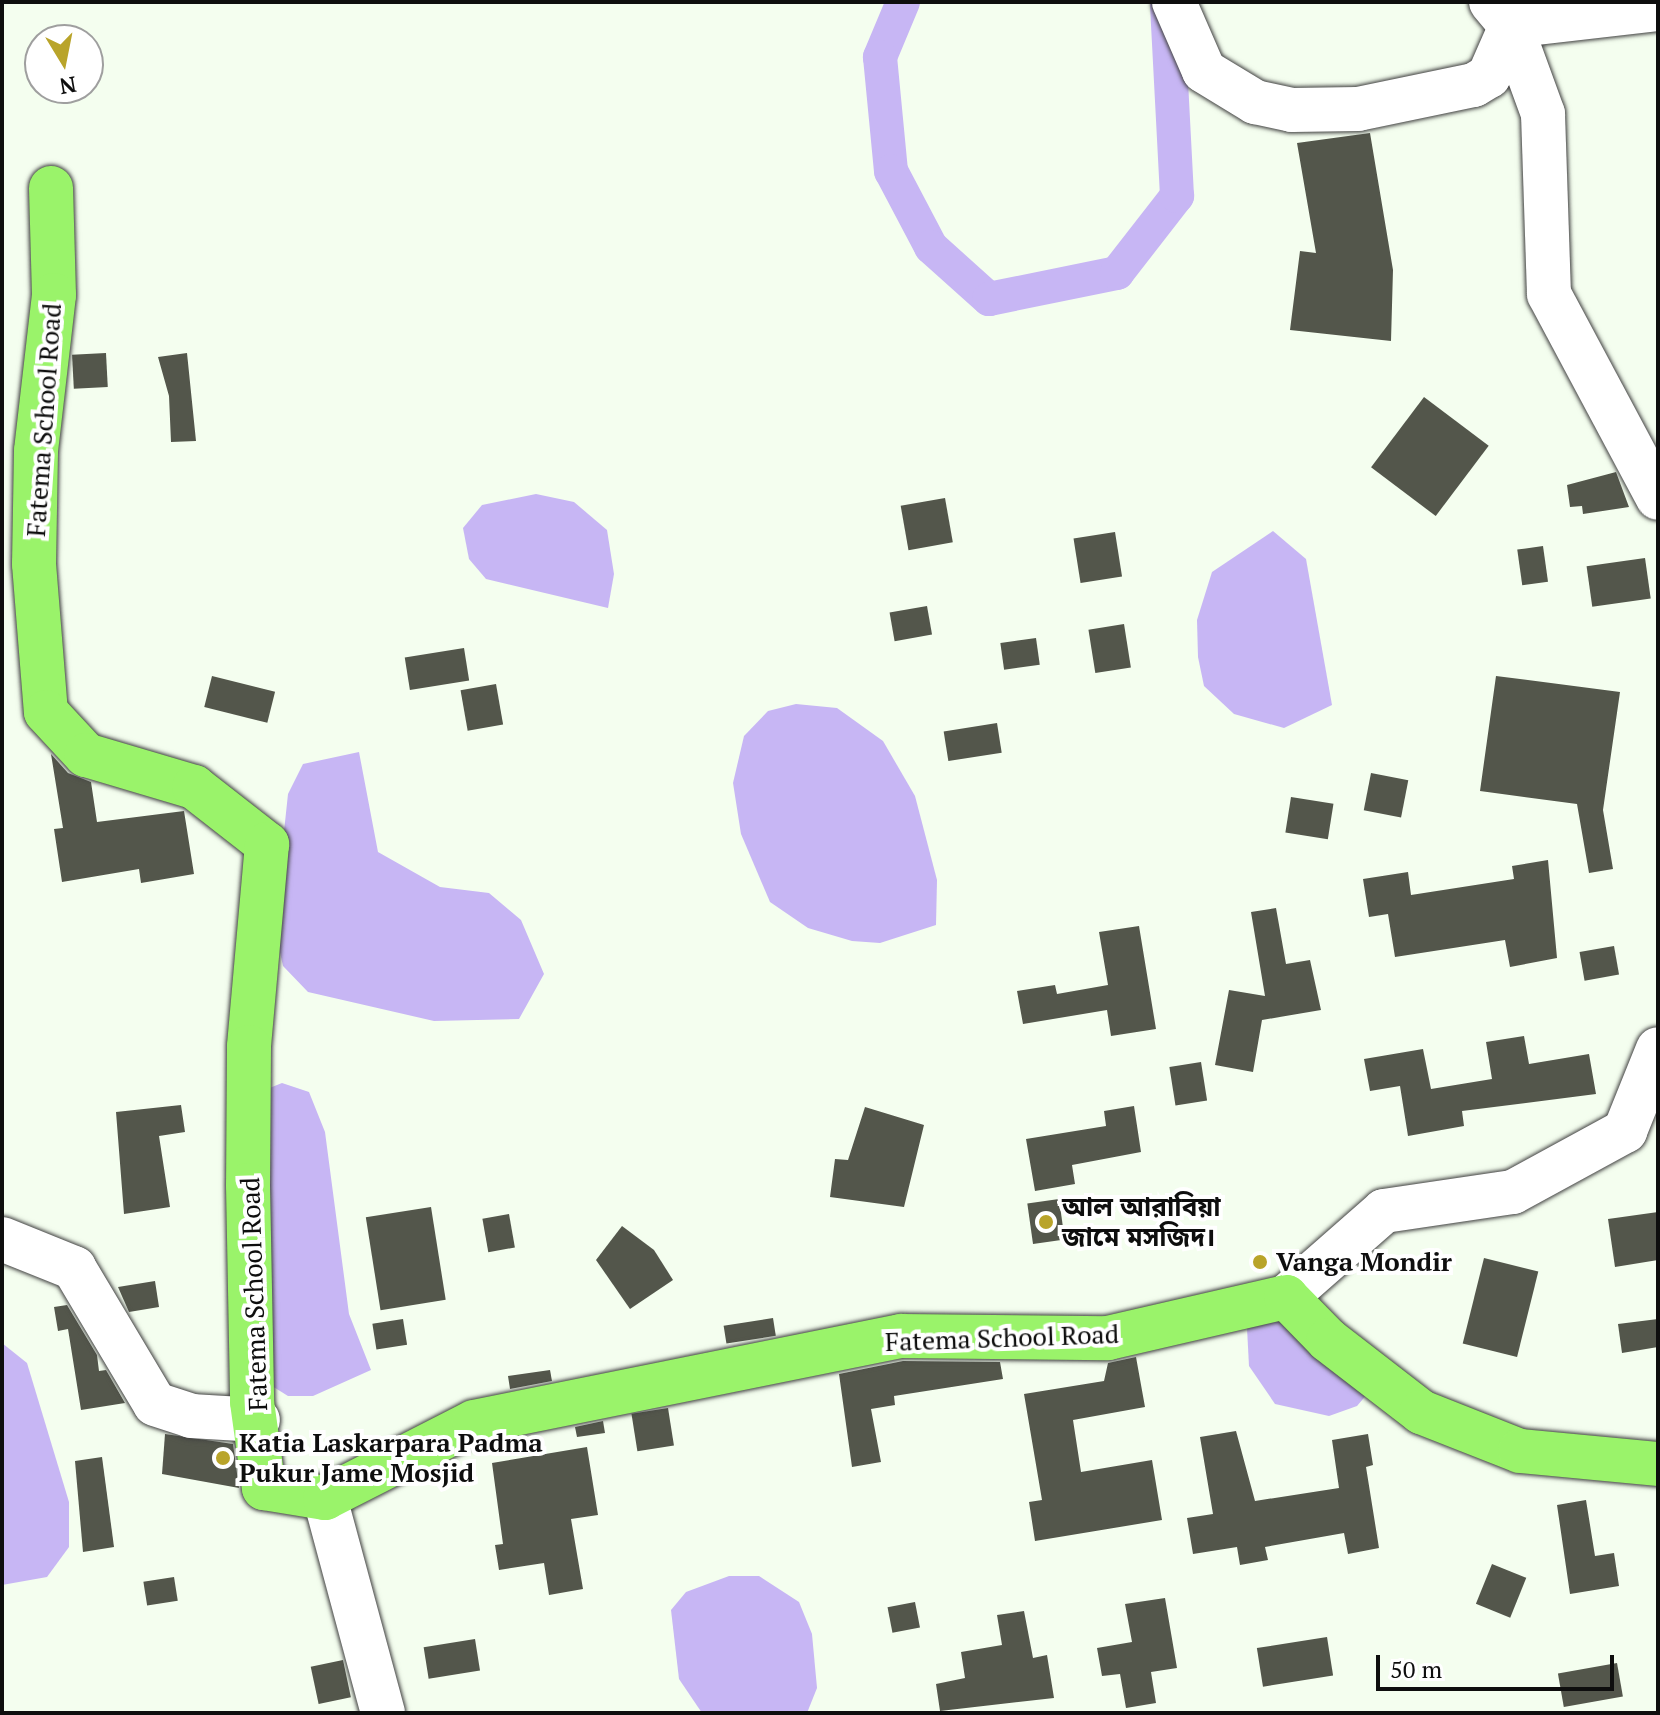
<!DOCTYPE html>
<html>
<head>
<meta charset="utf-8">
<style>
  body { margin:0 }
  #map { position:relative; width:1660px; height:1715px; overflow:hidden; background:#f4feef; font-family:"PT Serif","Noto Sans Bengali",serif }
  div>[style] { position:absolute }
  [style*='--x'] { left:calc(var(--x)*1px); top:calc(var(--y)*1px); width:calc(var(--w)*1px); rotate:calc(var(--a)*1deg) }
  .water>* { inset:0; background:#c7b6f4 }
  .canal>* { height:34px; margin:-17px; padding:0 17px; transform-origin:17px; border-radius:17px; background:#c7b6f4 }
  .building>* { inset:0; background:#53564b; transform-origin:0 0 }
  .roads { filter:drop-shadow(0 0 2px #414141) drop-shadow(0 0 2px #414141) }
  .minor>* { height:44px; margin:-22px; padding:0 22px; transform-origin:22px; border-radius:22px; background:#fff }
  .major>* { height:44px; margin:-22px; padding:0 22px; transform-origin:22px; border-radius:22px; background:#9af36a }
  .dots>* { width:22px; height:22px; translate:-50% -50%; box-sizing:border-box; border:4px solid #fff; border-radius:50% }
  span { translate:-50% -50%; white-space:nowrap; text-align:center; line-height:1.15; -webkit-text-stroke:8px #fff; paint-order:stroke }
  .street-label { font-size:26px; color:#0e0e0e }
  .poi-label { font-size:26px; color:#0e0e0e; font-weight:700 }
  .left { translate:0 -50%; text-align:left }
  .frame { position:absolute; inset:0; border:4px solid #0e0e0e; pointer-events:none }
  .north { position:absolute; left:24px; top:24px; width:80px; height:80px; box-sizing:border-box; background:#fff; border:2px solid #9f9f9f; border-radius:50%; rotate:170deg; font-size:22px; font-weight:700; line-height:32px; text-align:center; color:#0e0e0e }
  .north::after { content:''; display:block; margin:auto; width:28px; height:36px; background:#b9a42a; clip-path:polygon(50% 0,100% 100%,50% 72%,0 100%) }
  .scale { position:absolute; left:1376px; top:1655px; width:238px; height:36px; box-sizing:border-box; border:4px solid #0e0e0e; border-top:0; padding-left:10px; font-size:24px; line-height:28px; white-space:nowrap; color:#0e0e0e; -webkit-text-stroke:6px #fff; paint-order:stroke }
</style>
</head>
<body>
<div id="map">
  <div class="water">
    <i style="clip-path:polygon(536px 494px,574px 502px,607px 530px,614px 574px,608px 608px,486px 579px,469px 559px,463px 528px,482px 505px)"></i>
    <i style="clip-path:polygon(1273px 531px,1306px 559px,1332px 705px,1284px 728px,1234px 714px,1204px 686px,1198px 657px,1197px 620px,1212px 572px)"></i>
    <i style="clip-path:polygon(796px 704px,837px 708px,883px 741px,915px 796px,937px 880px,936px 925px,880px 943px,852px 941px,808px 928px,770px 902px,741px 834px,733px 783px,744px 736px,768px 711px)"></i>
    <i style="clip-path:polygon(359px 752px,378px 852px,440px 887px,489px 893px,521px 920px,544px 974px,519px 1019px,434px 1021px,308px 992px,283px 966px,274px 925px,288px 794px,303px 764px)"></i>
    <i style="clip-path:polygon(282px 1083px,309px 1092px,325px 1132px,349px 1314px,371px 1370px,313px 1396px,288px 1396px,272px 1386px,267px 1089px)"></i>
    <i style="clip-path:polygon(1308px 1296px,1362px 1341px,1368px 1393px,1357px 1406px,1329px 1416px,1275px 1404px,1249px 1366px,1247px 1328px)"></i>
    <i style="clip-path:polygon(2px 1343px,27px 1363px,69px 1502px,69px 1547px,47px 1577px,2px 1585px)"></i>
    <i style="clip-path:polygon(729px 1576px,759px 1576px,799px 1602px,812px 1634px,817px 1688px,807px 1713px,702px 1713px,679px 1679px,671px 1610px,686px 1592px)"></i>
  </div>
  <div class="canal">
    <i style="--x:903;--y:2;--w:60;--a:112.7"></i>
    <i style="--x:880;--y:57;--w:115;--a:84.5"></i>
    <i style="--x:891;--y:171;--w:86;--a:62.2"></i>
    <i style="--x:931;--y:247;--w:78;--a:41.9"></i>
    <i style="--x:989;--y:299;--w:131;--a:-11.5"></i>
    <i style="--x:1117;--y:273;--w:98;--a:-52.1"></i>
    <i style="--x:1177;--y:196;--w:190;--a:-93"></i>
  </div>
  <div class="building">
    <i style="clip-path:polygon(1370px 133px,1393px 270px,1391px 341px,1290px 330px,1300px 251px,1316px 253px,1297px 143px)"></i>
    <i style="left:106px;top:353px;width:34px;height:34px;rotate:87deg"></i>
    <i style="clip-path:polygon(187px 353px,196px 441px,171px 442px,169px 396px,158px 357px)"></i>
    <i style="left:1424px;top:397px;width:81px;height:88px;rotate:37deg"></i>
    <i style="clip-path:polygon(1616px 472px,1629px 507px,1583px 514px,1582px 506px,1570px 507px,1567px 485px)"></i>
    <i style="left:945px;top:498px;width:45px;height:45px;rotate:80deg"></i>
    <i style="left:1115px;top:532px;width:45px;height:42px;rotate:81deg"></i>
    <i style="left:1543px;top:546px;width:36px;height:26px;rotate:82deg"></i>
    <i style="left:1645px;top:558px;width:41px;height:59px;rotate:82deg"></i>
    <i style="left:927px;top:606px;width:29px;height:38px;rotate:80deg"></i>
    <i style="left:1124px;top:624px;width:44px;height:36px;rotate:81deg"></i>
    <i style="left:1036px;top:638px;width:27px;height:36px;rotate:82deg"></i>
    <i style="left:464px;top:648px;width:33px;height:60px;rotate:81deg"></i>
    <i style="left:212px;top:676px;width:65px;height:32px;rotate:14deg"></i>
    <i style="clip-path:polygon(1496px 676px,1620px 692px,1603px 810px,1613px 869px,1589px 873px,1577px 804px,1480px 791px)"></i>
    <i style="left:496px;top:684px;width:41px;height:36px;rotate:80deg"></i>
    <i style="left:997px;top:723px;width:30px;height:54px;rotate:81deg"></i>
    <i style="clip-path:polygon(51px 754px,68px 773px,91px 782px,97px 822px,184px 811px,194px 874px,141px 883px,139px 869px,62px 882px,54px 829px,63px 828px)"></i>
    <i style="left:1371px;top:773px;width:38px;height:38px;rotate:11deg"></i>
    <i style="left:1291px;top:797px;width:43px;height:36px;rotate:9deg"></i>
    <i style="clip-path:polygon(1548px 860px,1557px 958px,1510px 967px,1505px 940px,1395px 957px,1388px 914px,1369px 917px,1363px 879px,1408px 872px,1411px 895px,1514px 879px,1512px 866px)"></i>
    <i style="clip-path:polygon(1276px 908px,1286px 964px,1310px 960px,1321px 1010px,1262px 1020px,1253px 1072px,1215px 1065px,1229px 990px,1265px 996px,1251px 912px)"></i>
    <i style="clip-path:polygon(1139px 926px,1156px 1029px,1111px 1036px,1107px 1010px,1023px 1024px,1017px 991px,1055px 985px,1057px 994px,1108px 985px,1099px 932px)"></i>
    <i style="left:1614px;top:946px;width:29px;height:35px;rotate:80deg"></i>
    <i style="clip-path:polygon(1524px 1036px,1529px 1064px,1589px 1054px,1596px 1094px,1462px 1111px,1464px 1126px,1408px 1136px,1400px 1086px,1370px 1091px,1364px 1059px,1423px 1049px,1431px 1089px,1492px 1079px,1486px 1042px)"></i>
    <i style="left:1201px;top:1062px;width:39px;height:32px;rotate:81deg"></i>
    <i style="clip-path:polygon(181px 1105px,185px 1132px,159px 1136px,170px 1207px,124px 1214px,116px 1112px)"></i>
    <i style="clip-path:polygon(1134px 1106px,1141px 1152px,1072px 1165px,1075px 1184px,1035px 1191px,1026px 1139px,1106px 1126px,1104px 1111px)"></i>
    <i style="clip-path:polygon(865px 1107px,924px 1125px,904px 1207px,830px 1197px,835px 1159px,848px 1160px)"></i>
    <i style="left:1059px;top:1199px;width:41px;height:32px;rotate:82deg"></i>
    <i style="left:431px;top:1207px;width:94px;height:66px;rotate:81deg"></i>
    <i style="clip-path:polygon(1658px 1212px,1658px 1260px,1615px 1267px,1608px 1219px)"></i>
    <i style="left:509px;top:1214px;width:34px;height:27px;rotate:80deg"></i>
    <i style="clip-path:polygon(622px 1226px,654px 1250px,673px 1280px,630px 1309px,596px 1260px)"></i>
    <i style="left:1484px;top:1258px;width:56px;height:88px;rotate:14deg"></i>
    <i style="clip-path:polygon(155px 1281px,159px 1307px,129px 1312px,118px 1287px)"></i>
    <i style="clip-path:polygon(67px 1305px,97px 1355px,99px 1371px,106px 1370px,125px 1403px,81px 1410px,68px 1329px,58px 1331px,54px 1307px)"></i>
    <i style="left:773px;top:1318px;width:18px;height:50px;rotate:81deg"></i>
    <i style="left:403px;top:1319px;width:26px;height:31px;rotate:81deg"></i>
    <i style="clip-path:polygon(1658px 1319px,1658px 1347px,1622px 1353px,1618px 1324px)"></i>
    <i style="clip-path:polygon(1136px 1357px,1145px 1407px,1073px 1420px,1081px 1472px,1152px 1460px,1162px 1520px,1035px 1541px,1029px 1502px,1042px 1500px,1024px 1394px,1104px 1381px,1108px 1363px)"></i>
    <i style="clip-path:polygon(903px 1361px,1000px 1362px,1003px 1379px,894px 1396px,895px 1405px,871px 1409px,881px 1462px,852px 1467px,839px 1374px)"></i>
    <i style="clip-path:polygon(550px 1370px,552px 1381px,510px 1389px,508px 1376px)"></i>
    <i style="left:668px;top:1408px;width:38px;height:37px;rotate:81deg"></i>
    <i style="clip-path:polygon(603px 1421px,605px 1433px,577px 1437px,575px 1427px)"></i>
    <i style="clip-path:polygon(1236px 1431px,1255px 1501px,1339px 1488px,1332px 1440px,1368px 1434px,1373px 1465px,1366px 1467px,1379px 1548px,1348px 1554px,1344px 1533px,1265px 1547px,1268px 1560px,1240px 1565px,1237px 1547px,1193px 1554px,1187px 1518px,1213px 1514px,1200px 1437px)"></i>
    <i style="clip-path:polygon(165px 1434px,233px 1444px,239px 1488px,162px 1474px)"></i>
    <i style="clip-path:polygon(587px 1447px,598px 1515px,571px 1519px,583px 1589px,549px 1595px,544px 1563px,499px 1570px,495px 1545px,503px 1544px,492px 1463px)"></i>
    <i style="clip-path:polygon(102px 1457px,114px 1547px,83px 1552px,75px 1461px)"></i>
    <i style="clip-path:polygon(1586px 1500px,1595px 1556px,1614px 1553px,1619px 1586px,1570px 1594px,1557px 1505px)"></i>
    <i style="left:1492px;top:1564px;width:37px;height:43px;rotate:22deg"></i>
    <i style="left:174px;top:1577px;width:24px;height:31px;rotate:81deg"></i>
    <i style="clip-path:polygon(1165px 1598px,1177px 1668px,1151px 1672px,1156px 1703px,1126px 1708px,1120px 1674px,1102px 1676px,1097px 1648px,1132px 1642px,1125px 1604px)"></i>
    <i style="left:915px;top:1602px;width:26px;height:28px;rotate:79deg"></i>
    <i style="clip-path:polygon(1024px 1611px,1033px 1658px,1047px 1655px,1054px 1698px,940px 1711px,936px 1684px,965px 1678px,961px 1652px,1002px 1645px,997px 1615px)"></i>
    <i style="left:1327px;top:1637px;width:39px;height:71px;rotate:81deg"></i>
    <i style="left:475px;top:1639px;width:32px;height:52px;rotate:81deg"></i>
    <i style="left:343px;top:1660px;width:38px;height:33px;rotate:78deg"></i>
    <i style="left:1617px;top:1663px;width:34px;height:60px;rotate:80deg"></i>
  </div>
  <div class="roads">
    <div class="minor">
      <i style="--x:1174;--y:2;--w:75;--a:66.5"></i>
      <i style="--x:1204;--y:71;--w:60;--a:31.3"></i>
      <i style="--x:1255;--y:102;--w:38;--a:12"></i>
      <i style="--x:1292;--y:110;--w:66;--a:-0.9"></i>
      <i style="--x:1358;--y:109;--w:118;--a:-11.7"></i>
      <i style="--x:1474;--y:85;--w:17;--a:-31"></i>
      <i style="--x:1489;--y:76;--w:55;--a:-66.3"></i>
      <i style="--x:1491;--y:2;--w:31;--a:50"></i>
      <i style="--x:1511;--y:26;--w:94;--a:70"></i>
      <i style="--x:1543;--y:114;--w:180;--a:88.1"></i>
      <i style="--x:1549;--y:294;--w:231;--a:61.9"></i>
      <i style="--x:1511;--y:26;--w:148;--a:-6.6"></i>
      <i style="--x:2;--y:1239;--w:78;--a:21.9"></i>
      <i style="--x:74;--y:1268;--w:158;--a:59.2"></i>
      <i style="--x:155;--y:1404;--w:38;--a:18"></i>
      <i style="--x:191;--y:1416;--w:67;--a:3.4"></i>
      <i style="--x:1286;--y:1297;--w:130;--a:-41.3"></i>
      <i style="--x:1384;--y:1211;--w:130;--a:-8.4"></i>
      <i style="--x:1513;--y:1192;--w:128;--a:-28.6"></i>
      <i style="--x:1625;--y:1131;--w:88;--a:-68.1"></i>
      <i style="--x:325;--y:1498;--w:223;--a:74.9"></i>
    </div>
    <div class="major">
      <i style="--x:51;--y:188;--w:107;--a:88.4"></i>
      <i style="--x:54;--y:295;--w:157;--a:96.6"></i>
      <i style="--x:36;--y:451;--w:113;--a:91"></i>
      <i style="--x:34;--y:564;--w:148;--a:85.4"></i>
      <i style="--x:46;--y:712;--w:59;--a:47.1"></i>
      <i style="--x:86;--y:755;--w:113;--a:16.5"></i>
      <i style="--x:194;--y:787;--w:93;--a:38"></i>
      <i style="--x:267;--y:844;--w:204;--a:95.1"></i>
      <i style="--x:249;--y:1047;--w:138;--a:90.4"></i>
      <i style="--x:248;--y:1185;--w:217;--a:88.9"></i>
      <i style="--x:252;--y:1402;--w:87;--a:82.1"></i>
      <i style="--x:264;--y:1488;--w:62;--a:9.3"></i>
      <i style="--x:325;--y:1498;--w:167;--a:-27"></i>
      <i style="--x:474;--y:1422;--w:436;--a:-11.4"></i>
      <i style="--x:901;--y:1336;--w:207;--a:0.6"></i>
      <i style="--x:1108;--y:1338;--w:183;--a:-13"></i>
      <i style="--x:1286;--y:1297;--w:60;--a:45.7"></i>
      <i style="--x:1328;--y:1340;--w:118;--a:37.7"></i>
      <i style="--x:1421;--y:1412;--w:106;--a:21.5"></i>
      <i style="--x:1520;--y:1451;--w:139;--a:5.4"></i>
    </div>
  </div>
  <div class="dots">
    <i style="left:1046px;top:1222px;background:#b9a42a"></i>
    <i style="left:1260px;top:1262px;background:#b9a42a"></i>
    <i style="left:223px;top:1458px;background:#b9a42a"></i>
  </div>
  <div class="street-label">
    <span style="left:44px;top:420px;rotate:-86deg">Fatema School Road</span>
    <span style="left:254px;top:1294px;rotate:-92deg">Fatema School Road</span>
    <span style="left:1002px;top:1338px;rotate:-2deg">Fatema School Road</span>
  </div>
  <div class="poi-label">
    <span class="left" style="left:1062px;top:1222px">আল আরাবিয়া<br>জামে মসজিদ।</span>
    <span class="left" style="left:1276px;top:1262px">Vanga Mondir</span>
    <span class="left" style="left:239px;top:1458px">Katia Laskarpara Padma<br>Pukur Jame Mosjid</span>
  </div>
  <div class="frame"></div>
  <div class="north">N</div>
  <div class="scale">50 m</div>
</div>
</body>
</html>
